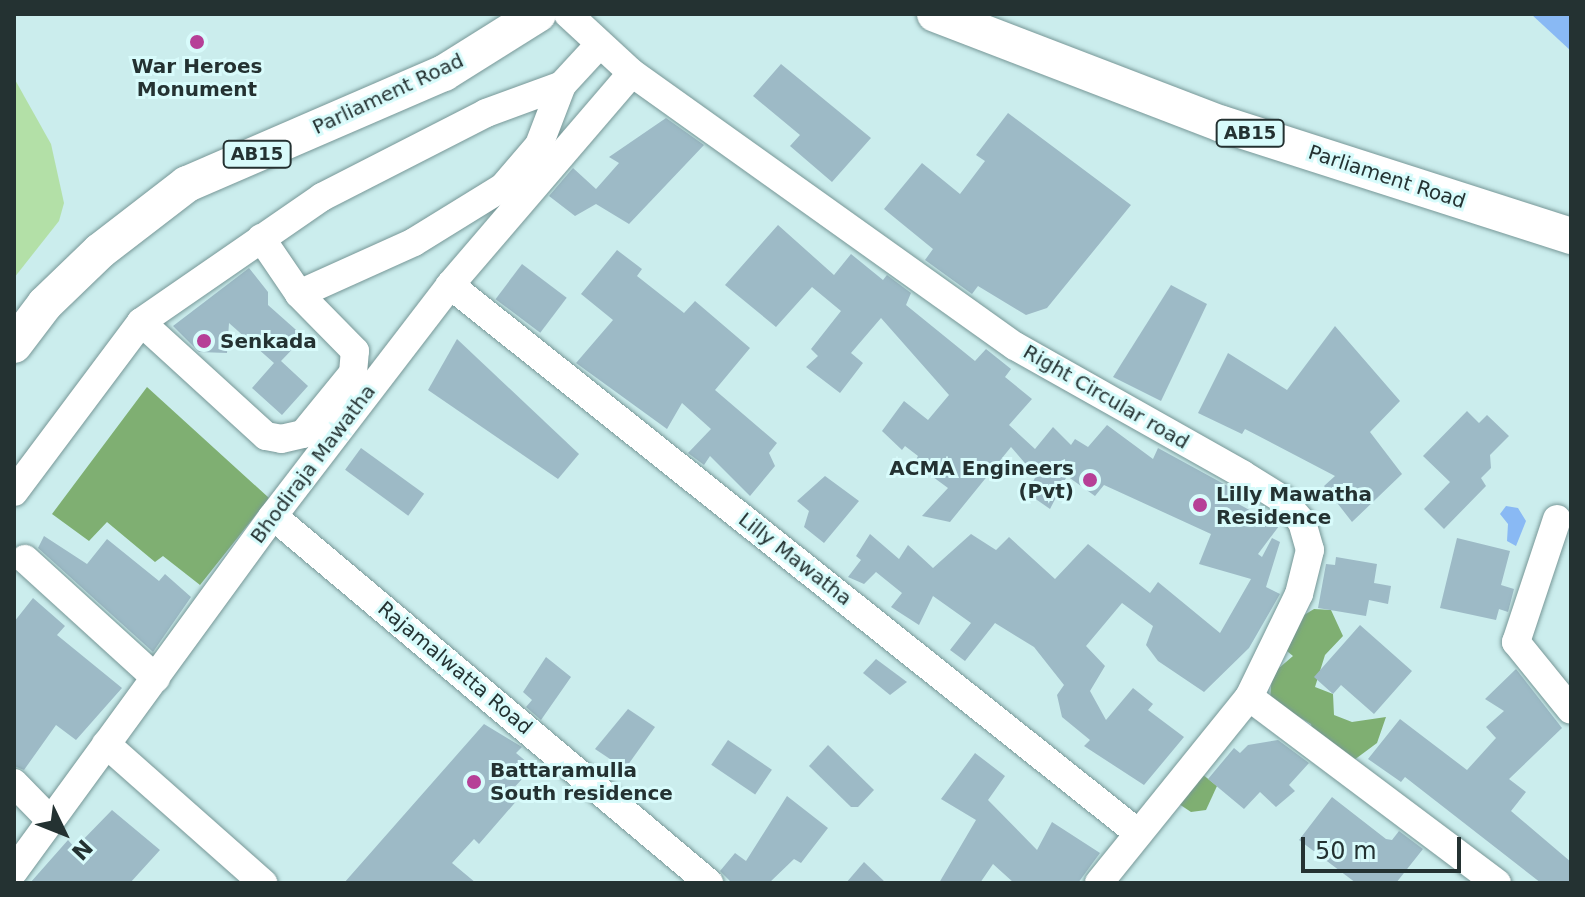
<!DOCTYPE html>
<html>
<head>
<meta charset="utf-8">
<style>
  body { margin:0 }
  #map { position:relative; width:1585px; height:897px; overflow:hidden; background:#cbeded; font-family:"DejaVu Sans",sans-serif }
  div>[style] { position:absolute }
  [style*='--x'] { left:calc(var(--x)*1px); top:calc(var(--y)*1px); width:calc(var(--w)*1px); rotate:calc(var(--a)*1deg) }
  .green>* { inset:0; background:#b3e0a7 }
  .forest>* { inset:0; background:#7faf72 }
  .water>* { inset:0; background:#89b9f4 }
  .building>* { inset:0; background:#9dbac6; transform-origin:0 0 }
  .roads { filter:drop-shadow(0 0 2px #779797) drop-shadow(0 0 2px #779797) }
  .minor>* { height:28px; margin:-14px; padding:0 14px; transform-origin:14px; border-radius:14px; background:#fff }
  .major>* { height:36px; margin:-18px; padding:0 18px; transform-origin:18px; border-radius:18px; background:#fff }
  .dots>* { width:22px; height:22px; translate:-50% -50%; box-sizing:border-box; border:4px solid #d8fbfb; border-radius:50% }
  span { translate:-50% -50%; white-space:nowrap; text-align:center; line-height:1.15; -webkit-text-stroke:6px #d8fbfb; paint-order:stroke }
  .shield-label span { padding:2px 6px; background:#d8fbfb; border:2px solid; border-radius:6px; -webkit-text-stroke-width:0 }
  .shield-label { font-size:18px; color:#243232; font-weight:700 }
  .poi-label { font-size:20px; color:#243232; font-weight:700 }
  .left { translate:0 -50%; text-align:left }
  .right { translate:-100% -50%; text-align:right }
  .street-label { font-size:20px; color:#243232 }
  .frame { position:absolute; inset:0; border:16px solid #243232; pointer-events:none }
  .north { position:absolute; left:24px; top:793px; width:80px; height:80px; -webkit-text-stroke:6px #d8fbfb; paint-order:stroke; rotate:133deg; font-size:22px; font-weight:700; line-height:32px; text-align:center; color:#243232 }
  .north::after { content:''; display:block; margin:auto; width:28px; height:36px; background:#243232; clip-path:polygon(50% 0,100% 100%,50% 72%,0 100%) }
  .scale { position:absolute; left:1301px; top:837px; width:160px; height:36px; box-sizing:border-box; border:4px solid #243232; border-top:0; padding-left:10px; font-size:24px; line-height:28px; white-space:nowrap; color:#243232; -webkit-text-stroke:6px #d8fbfb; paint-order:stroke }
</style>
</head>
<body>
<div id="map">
  <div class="green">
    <i style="clip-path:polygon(14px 78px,51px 144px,64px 203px,59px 221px,14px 278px)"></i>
  </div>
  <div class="forest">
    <i style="clip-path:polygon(147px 387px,269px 498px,200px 585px,163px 556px,155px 562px,107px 522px,89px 541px,52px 514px)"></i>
    <i style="clip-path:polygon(1314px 609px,1331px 610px,1343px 636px,1325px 655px,1315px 687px,1333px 694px,1334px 715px,1352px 722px,1386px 717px,1377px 743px,1350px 763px,1313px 734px,1311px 724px,1270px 700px,1272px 674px,1293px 656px,1282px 647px,1294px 621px)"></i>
    <i style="clip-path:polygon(1197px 770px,1217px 786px,1206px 810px,1191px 812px,1179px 804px)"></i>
  </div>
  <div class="water">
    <i style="clip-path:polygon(1531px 14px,1571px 14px,1571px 51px)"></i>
    <i style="clip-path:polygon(1506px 506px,1518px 508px,1526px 521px,1516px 546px,1507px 541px,1508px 524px,1500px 514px)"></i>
  </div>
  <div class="building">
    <i style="clip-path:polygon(781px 64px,871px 138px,832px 182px,790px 146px,800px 135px,753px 96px)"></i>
    <i style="clip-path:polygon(1008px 113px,1131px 205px,1047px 308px,1026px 315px,978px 286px,972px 294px,925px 260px,933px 249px,884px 209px,922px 163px,960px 194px,985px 161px,976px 155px)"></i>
    <i style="clip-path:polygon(666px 118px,704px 145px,629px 224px,596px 204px,575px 216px,549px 196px,573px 168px,596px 189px,619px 163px,609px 157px)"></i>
    <i style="clip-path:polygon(778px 225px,834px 275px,851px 254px,883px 280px,887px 275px,911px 293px,906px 305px,975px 361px,986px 349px,1011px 369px,1005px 377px,1032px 399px,1009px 425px,1035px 449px,1053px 427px,1071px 445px,1075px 439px,1088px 447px,1107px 425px,1153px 459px,1158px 448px,1233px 489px,1231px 500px,1279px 526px,1258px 554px,1262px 557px,1272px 538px,1280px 542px,1266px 587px,1280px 594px,1249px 648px,1204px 692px,1158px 661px,1146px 645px,1153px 626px,1122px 603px,1086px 646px,1105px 666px,1090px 691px,1106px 720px,1133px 688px,1153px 704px,1148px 710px,1184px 737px,1144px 785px,1084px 746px,1090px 740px,1062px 717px,1057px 695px,1064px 685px,1034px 647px,995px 623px,965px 661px,950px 650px,971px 623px,933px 596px,919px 625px,891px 607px,902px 593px,876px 572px,864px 584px,848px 577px,861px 560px,856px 556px,870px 534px,899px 559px,908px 545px,933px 568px,971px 534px,996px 550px,1009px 537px,1055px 579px,1088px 544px,1150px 593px,1158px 582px,1220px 633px,1251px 579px,1199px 564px,1211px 534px,1104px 485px,1095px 496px,1067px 476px,1050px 509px,1027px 493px,1036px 476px,1011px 447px,950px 522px,922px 516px,948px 488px,914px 463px,918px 456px,905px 446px,902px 450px,882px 431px,904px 401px,928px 420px,949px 395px,881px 318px,851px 353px,863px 363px,840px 393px,806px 367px,818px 356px,811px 349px,841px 311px,812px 287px,776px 327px,725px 285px)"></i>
    <i style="clip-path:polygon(617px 250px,642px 269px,637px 276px,684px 313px,695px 301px,750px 348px,715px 390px,777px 443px,769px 453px,775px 466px,750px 496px,710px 456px,704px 465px,688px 453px,711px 429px,682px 403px,667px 429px,576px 363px,613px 320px,581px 294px)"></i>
    <i style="left:522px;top:264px;width:56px;height:44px;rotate:37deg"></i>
    <i style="clip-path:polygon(249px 268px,268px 292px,268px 305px,304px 337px,281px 361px,308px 386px,282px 415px,252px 388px,274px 363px,229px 323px,227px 353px,199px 352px,173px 326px)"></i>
    <i style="clip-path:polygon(1171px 285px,1207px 304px,1161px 401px,1113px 377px)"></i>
    <i style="clip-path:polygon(1335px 326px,1400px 401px,1370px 432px,1402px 474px,1352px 522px,1324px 486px,1335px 476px,1245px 429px,1242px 434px,1198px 413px,1228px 353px,1287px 390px)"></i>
    <i style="clip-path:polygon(457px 339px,579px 454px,558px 479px,428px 390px)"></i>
    <i style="clip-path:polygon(1467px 411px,1479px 423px,1487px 415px,1509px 436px,1490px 455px,1491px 468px,1481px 478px,1486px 486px,1444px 529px,1424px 509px,1450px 482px,1423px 456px)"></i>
    <i style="left:361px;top:448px;width:78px;height:27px;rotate:36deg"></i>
    <i style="clip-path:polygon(825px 476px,859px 501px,824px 543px,804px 527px,809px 511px,797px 501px)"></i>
    <i style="clip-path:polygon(44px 536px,87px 564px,107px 539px,159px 581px,165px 574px,191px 597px,153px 652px,38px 548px)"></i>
    <i style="clip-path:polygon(1457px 538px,1510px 551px,1501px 585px,1514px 589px,1508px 612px,1499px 609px,1496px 620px,1440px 608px)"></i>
    <i style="clip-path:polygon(1336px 557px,1377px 564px,1374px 583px,1391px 586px,1388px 604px,1369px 600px,1366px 616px,1318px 608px,1326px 564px,1335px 565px)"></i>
    <i style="clip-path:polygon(33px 598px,65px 626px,57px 635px,122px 688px,76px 740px,56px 725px,24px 770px,14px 766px,14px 622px)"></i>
    <i style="clip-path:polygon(1360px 625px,1412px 671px,1374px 714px,1341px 685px,1333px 694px,1314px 677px)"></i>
    <i style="clip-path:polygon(546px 657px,571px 677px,541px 720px,526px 707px,532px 700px,523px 692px)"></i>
    <i style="clip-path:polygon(876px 659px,907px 682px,890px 695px,863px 673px)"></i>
    <i style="clip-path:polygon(1516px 669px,1562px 728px,1509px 779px,1526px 792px,1511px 811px,1571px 862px,1571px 883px,1541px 883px,1405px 777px,1401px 782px,1368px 759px,1400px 719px,1467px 770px,1496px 738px,1486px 727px,1504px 711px,1485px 699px)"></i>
    <i style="clip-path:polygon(628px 709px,655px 727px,625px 769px,595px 749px)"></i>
    <i style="clip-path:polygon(484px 724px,522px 747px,516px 753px,533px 767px,511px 791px,519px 798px,479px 844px,474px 839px,452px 863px,476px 883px,344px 883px)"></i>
    <i style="left:728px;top:740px;width:53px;height:30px;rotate:34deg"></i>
    <i style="clip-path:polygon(1278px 740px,1309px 763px,1289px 785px,1295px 791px,1276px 807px,1260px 792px,1244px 809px,1208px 779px,1234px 748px,1240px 753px,1248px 745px)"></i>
    <i style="clip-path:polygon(828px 745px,874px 790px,858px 807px,851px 807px,809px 766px)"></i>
    <i style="clip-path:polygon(975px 753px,1005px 776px,988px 800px,1037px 850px,1052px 822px,1100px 853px,1078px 883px,1014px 883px,993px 864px,980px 883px,939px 883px,976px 820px,941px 799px)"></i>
    <i style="clip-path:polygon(787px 796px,828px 828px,801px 863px,794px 859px,769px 883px,732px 883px,720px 871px,735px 853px,746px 861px)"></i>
    <i style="clip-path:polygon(1332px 797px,1386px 839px,1392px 840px,1399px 831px,1423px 849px,1396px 883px,1356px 883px,1299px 840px)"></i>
    <i style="clip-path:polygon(112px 810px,160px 850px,130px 883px,30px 883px,68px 840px,75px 848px)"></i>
    <i style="clip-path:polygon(864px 862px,886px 883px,846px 883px)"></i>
  </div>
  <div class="roads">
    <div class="minor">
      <i style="--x:568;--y:14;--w:87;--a:42.7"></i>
      <i style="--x:632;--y:73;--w:470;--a:35.5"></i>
      <i style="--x:1015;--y:346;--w:261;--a:29.4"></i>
      <i style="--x:1242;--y:474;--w:47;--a:32"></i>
      <i style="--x:1282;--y:499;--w:30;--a:49"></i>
      <i style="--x:1302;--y:522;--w:29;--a:74"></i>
      <i style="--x:1310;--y:550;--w:45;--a:104"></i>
      <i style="--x:1299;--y:594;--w:114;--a:115.9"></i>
      <i style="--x:1249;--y:697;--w:239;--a:128.9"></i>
      <i style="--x:261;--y:238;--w:68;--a:55.8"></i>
      <i style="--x:299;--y:294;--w:126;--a:-24.3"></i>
      <i style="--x:414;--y:242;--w:105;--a:-31.7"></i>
      <i style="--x:503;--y:187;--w:55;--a:-49.4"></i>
      <i style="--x:539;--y:145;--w:64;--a:-69"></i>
      <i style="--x:450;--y:285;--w:880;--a:38.54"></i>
      <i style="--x:141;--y:322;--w:169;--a:42.4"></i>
      <i style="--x:266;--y:436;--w:15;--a:11"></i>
      <i style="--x:281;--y:439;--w:23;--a:-13"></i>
      <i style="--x:303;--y:434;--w:79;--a:-50.7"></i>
      <i style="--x:353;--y:373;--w:22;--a:-85"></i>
      <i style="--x:355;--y:351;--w:80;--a:-134.5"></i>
      <i style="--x:14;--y:492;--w:212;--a:-53.2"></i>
      <i style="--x:141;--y:322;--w:220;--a:-34.6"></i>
      <i style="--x:322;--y:197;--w:184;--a:-27.1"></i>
      <i style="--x:486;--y:113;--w:81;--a:-20.2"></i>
      <i style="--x:562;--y:85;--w:53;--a:-47.3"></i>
      <i style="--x:273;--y:516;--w:570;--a:40.09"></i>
      <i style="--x:1557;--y:519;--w:130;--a:108.4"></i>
      <i style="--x:1516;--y:642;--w:87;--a:51"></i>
      <i style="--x:25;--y:559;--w:177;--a:42.3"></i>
      <i style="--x:1249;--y:697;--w:310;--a:36.9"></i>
      <i style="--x:106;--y:744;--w:210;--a:41.5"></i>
      <i style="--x:14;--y:783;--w:50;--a:45.8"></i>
      <i style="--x:14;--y:871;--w:439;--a:-53.9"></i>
      <i style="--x:273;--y:516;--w:291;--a:-52.5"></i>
      <i style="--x:450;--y:285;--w:279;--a:-49.4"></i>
    </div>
    <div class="major">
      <i style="--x:935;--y:14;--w:307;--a:21"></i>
      <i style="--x:1222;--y:124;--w:367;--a:17.8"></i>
      <i style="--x:14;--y:345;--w:51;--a:-52.9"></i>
      <i style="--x:45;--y:304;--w:76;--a:-43.9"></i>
      <i style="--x:100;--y:251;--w:110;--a:-37.6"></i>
      <i style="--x:187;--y:184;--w:280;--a:-23.4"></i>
      <i style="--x:444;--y:73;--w:111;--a:-32.1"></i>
    </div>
  </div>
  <div class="dots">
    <i style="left:197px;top:42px;background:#b64097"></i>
    <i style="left:204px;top:341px;background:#b64097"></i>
    <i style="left:1090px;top:480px;background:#b64097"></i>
    <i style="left:1200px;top:505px;background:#b64097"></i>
    <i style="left:474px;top:782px;background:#b64097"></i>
  </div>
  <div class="shield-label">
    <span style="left:1250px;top:133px">AB15</span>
    <span style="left:257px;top:154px">AB15</span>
  </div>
  <div class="poi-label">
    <span style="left:197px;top:78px">War Heroes<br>Monument</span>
    <span class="left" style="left:220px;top:341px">Senkada</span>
    <span class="right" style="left:1074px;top:480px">ACMA Engineers<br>(Pvt)</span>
    <span class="left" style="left:1216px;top:506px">Lilly Mawatha<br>Residence</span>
    <span class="left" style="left:490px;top:782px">Battaramulla<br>South residence</span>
  </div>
  <div class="street-label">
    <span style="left:388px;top:94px;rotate:-25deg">Parliament Road</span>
    <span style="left:1387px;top:177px;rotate:18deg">Parliament Road</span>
    <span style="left:1106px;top:397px;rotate:30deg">Right Circular road</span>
    <span style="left:313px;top:464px;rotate:-53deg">Bhodiraja Mawatha</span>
    <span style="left:795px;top:559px;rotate:38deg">Lilly Mawatha</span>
    <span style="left:455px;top:668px;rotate:40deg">Rajamalwatta Road</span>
  </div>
  <div class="frame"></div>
  <div class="north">N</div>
  <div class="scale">50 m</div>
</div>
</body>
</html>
